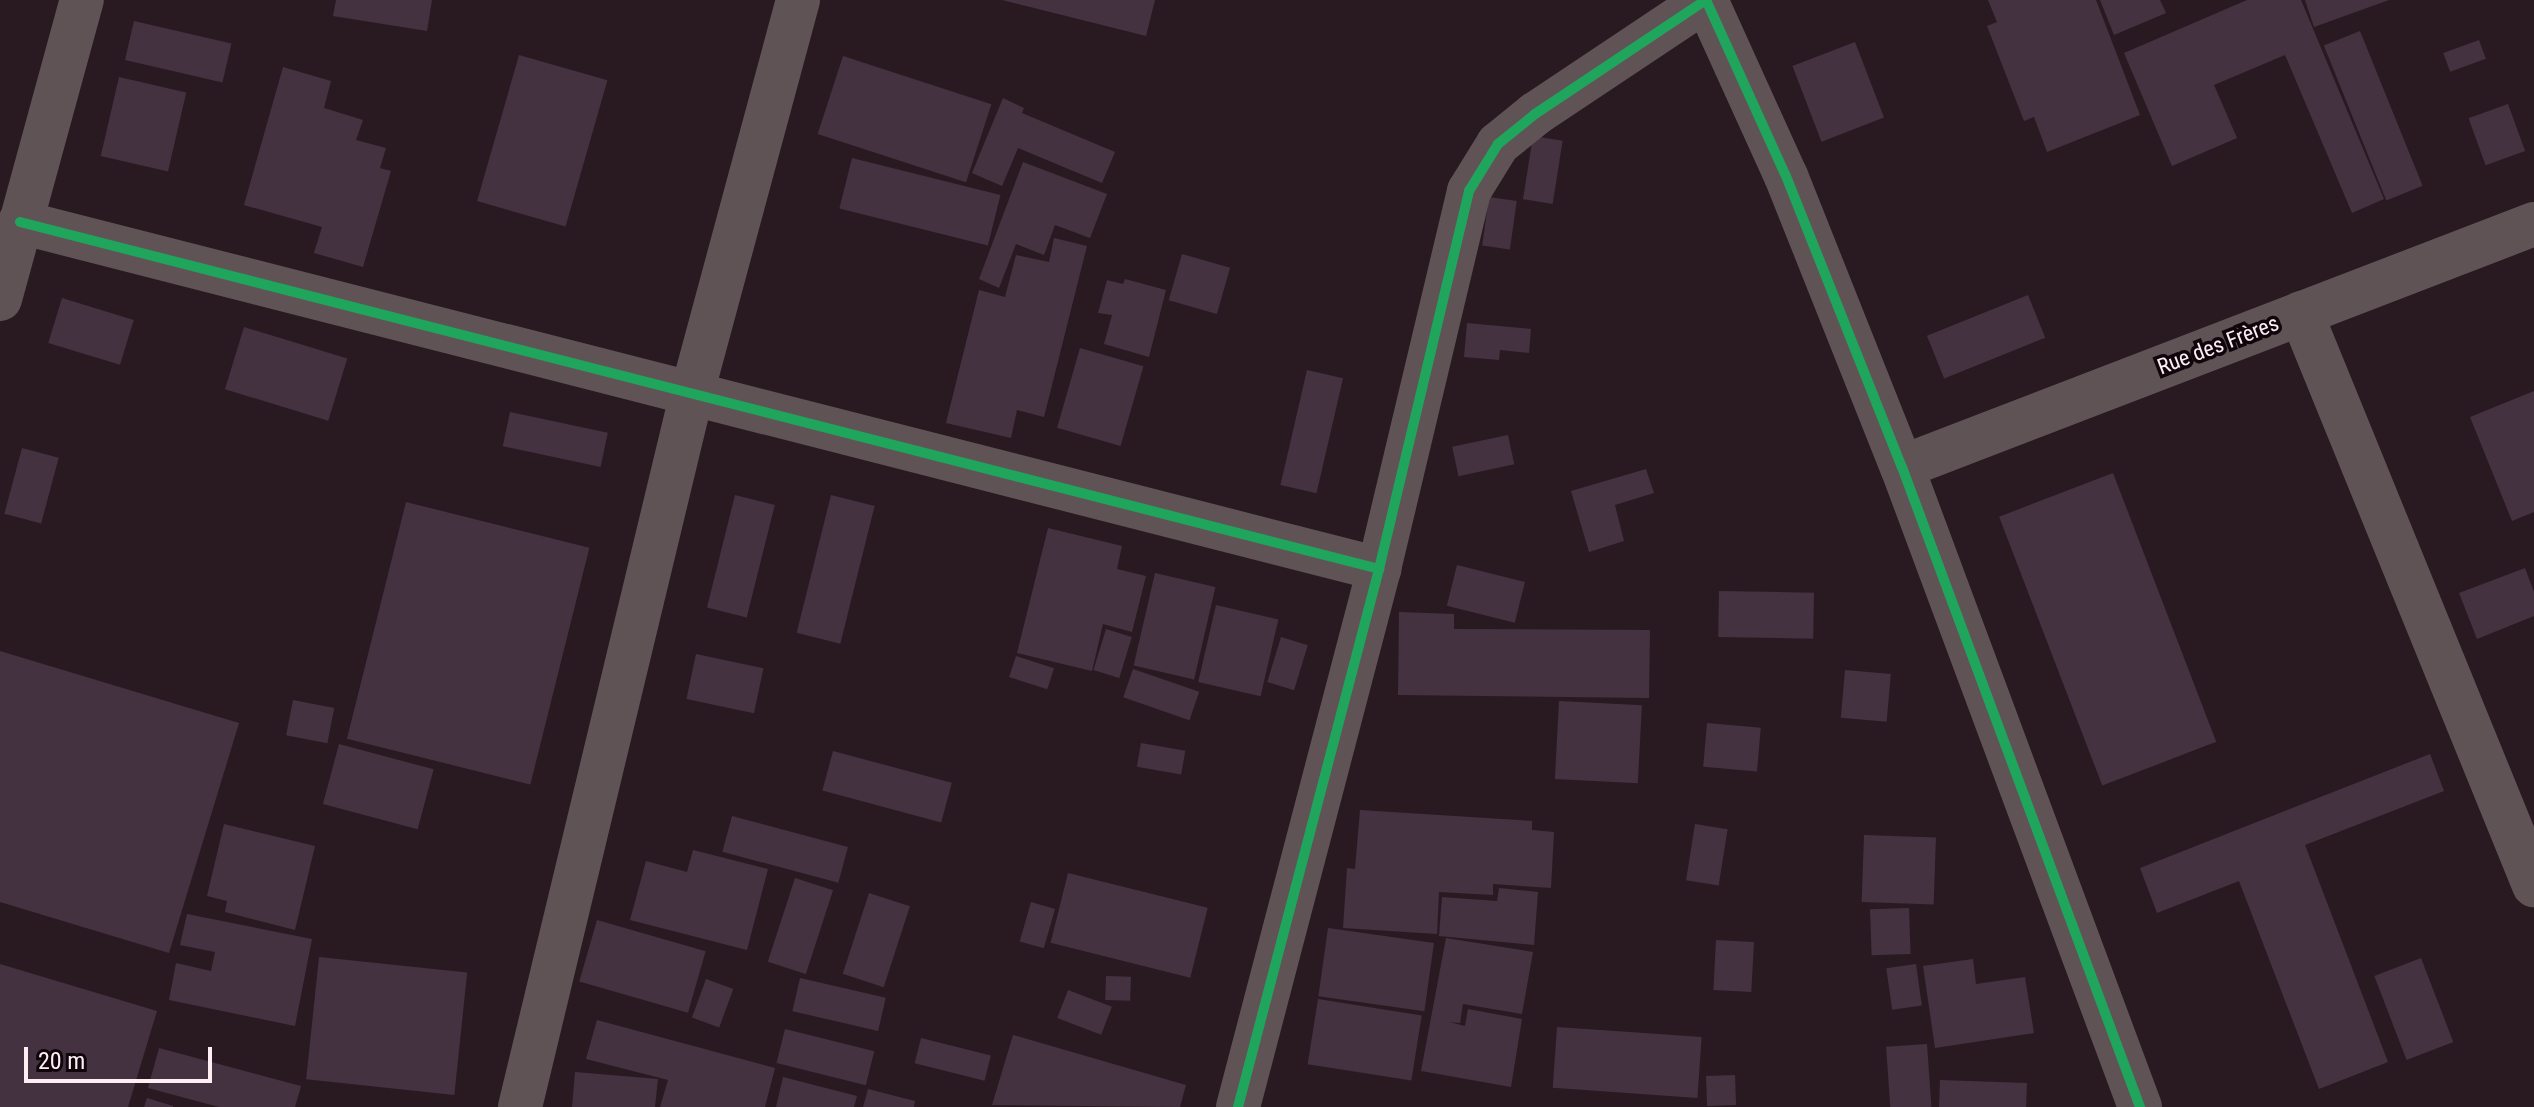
<!DOCTYPE html>
<html>
<head>
<meta charset="utf-8">
<style>
  body { margin:0 }
  #map { position:relative; width:2534px; height:1107px; overflow:hidden; background:#291a22; font-family:"Roboto Condensed",sans-serif }
  div>[style] { position:absolute }
  [style*='--x'] { left:calc(var(--x)*1px); top:calc(var(--y)*1px); width:calc(var(--w)*1px); rotate:calc(var(--a)*1deg) }
  .building>* { inset:0; background:#443240; transform-origin:0 0 }
  .street>* { height:44px; margin:-22px; padding:0 22px; transform-origin:22px; border-radius:22px; background:#605356 }
  .cycleway>* { height:10px; margin:-5px; padding:0 5px; transform-origin:5px; border-radius:5px; background:#20a55d }
  span { translate:-50% -50%; white-space:nowrap; text-align:center; line-height:1.15; -webkit-text-stroke:7px #0f050a; paint-order:stroke }
  .street-label { font-size:22px; color:#fdeef4 }
  .scale { position:absolute; left:24px; top:1047px; width:188px; height:36px; box-sizing:border-box; border:4px solid #fdeef4; border-top:0; padding-left:10px; font-size:24px; line-height:28px; white-space:nowrap; color:#fdeef4; -webkit-text-stroke:6px #0f050a; paint-order:stroke }
</style>
</head>
<body>
<div id="map">
  <div class="building">
    <i style="clip-path:polygon(336px 0,432px 0,427px 31px,333px 16px)"></i>
    <i style="clip-path:polygon(1002px 0,1155px 0,1146px 36px)"></i>
    <i style="clip-path:polygon(1988px 0,2096px 0,2140px 115px,2047px 152px,2034px 117px,2024px 121px,1987px 26px,1997px 22px)"></i>
    <i style="clip-path:polygon(2100px 0,2160px 0,2166px 13px,2114px 35px)"></i>
    <i style="clip-path:polygon(2247px 0,2301px 0,2384px 199px,2352px 213px,2285px 55px,2214px 85px,2237px 138px,2172px 166px,2124px 53px)"></i>
    <i style="clip-path:polygon(2305px 0,2389px 0,2314px 27px)"></i>
    <i style="left:134px;top:21px;width:100px;height:40px;rotate:13deg"></i>
    <i style="left:2360px;top:31px;width:167px;height:39px;rotate:68deg"></i>
    <i style="left:2479px;top:40px;width:20px;height:38px;rotate:70deg"></i>
    <i style="left:1855px;top:42px;width:81px;height:67px;rotate:69deg"></i>
    <i style="left:519px;top:55px;width:92px;height:152px;rotate:16deg"></i>
    <i style="left:843px;top:56px;width:156px;height:82px;rotate:18deg"></i>
    <i style="clip-path:polygon(283px 67px,331px 81px,324px 108px,363px 120px,356px 140px,386px 148px,380px 168px,391px 171px,363px 267px,314px 253px,322px 227px,244px 205px)"></i>
    <i style="left:119px;top:77px;width:69px;height:81px;rotate:13deg"></i>
    <i style="clip-path:polygon(1003px 98px,1024px 108px,1022px 113px,1115px 152px,1102px 183px,1018px 148px,1002px 186px,972px 173px)"></i>
    <i style="left:2508px;top:104px;width:50px;height:42px;rotate:70deg"></i>
    <i style="left:1533px;top:136px;width:30px;height:64px;rotate:9deg"></i>
    <i style="left:852px;top:158px;width:153px;height:52px;rotate:14deg"></i>
    <i style="clip-path:polygon(1023px 162px,1107px 194px,1090px 238px,1055px 225px,1044px 255px,1016px 244px,999px 288px,979px 279px)"></i>
    <i style="left:1489px;top:197px;width:28px;height:49px;rotate:8deg"></i>
    <i style="clip-path:polygon(1054px 238px,1087px 246px,1044px 417px,1017px 410px,1011px 438px,946px 423px,979px 290px,1005px 297px,1016px 255px,1049px 262px)"></i>
    <i style="left:1182px;top:254px;width:50px;height:48px;rotate:16deg"></i>
    <i style="clip-path:polygon(1125px 279px,1166px 290px,1149px 357px,1104px 344px,1112px 315px,1098px 313px,1107px 280px,1123px 284px)"></i>
    <i style="left:2028px;top:295px;width:46px;height:109px;rotate:68deg"></i>
    <i style="left:62px;top:298px;width:75px;height:47px;rotate:17deg"></i>
    <i style="clip-path:polygon(1467px 323px,1531px 329px,1529px 353px,1500px 350px,1499px 360px,1464px 357px)"></i>
    <i style="left:244px;top:327px;width:108px;height:65px;rotate:17deg"></i>
    <i style="left:1080px;top:348px;width:66px;height:83px;rotate:16deg"></i>
    <i style="left:1307px;top:370px;width:37px;height:118px;rotate:13deg"></i>
    <i style="clip-path:polygon(2534px 391px,2534px 512px,2512px 521px,2470px 417px)"></i>
    <i style="left:510px;top:412px;width:100px;height:35px;rotate:12deg"></i>
    <i style="left:1508px;top:435px;width:30px;height:57px;rotate:78deg"></i>
    <i style="left:22px;top:448px;width:38px;height:68px;rotate:15deg"></i>
    <i style="clip-path:polygon(1646px 469px,1654px 493px,1615px 505px,1624px 541px,1589px 552px,1571px 491px)"></i>
    <i style="left:2113px;top:473px;width:288px;height:122px;rotate:69deg"></i>
    <i style="left:735px;top:495px;width:41px;height:116px;rotate:14deg"></i>
    <i style="left:831px;top:495px;width:45px;height:142px;rotate:14deg"></i>
    <i style="left:406px;top:502px;width:189px;height:244px;rotate:14deg"></i>
    <i style="clip-path:polygon(1048px 528px,1122px 546px,1117px 569px,1146px 576px,1132px 632px,1103px 624px,1092px 671px,1017px 653px)"></i>
    <i style="left:1457px;top:565px;width:70px;height:42px;rotate:14deg"></i>
    <i style="clip-path:polygon(2525px 568px,2534px 592px,2534px 616px,2477px 639px,2459px 593px)"></i>
    <i style="left:1155px;top:573px;width:62px;height:95px;rotate:13deg"></i>
    <i style="left:1719px;top:591px;width:95px;height:46px;rotate:1deg"></i>
    <i style="left:1216px;top:605px;width:64px;height:79px;rotate:13deg"></i>
    <i style="clip-path:polygon(1399px 612px,1454px 614px,1454px 629px,1650px 630px,1649px 698px,1398px 695px)"></i>
    <i style="left:1106px;top:629px;width:27px;height:43px;rotate:17deg"></i>
    <i style="left:1281px;top:637px;width:28px;height:47px;rotate:17deg"></i>
    <i style="clip-path:polygon(0 651px,239px 723px,169px 953px,0 902px)"></i>
    <i style="left:696px;top:654px;width:69px;height:46px;rotate:12deg"></i>
    <i style="left:1016px;top:656px;width:40px;height:22px;rotate:18deg"></i>
    <i style="left:1133px;top:669px;width:70px;height:30px;rotate:19deg"></i>
    <i style="left:1845px;top:670px;width:46px;height:48px;rotate:5deg"></i>
    <i style="left:293px;top:700px;width:42px;height:36px;rotate:11deg"></i>
    <i style="left:1559px;top:701px;width:83px;height:78px;rotate:3deg"></i>
    <i style="left:1707px;top:723px;width:54px;height:44px;rotate:5deg"></i>
    <i style="left:1141px;top:743px;width:45px;height:24px;rotate:10deg"></i>
    <i style="left:339px;top:744px;width:98px;height:62px;rotate:15deg"></i>
    <i style="left:833px;top:751px;width:123px;height:41px;rotate:15deg"></i>
    <i style="clip-path:polygon(2430px 754px,2444px 791px,2305px 845px,2388px 1062px,2319px 1089px,2239px 881px,2157px 913px,2140px 868px)"></i>
    <i style="clip-path:polygon(1360px 810px,1532px 821px,1532px 830px,1554px 832px,1551px 888px,1493px 884px,1493px 895px,1439px 892px,1437px 934px,1343px 928px,1347px 868px,1355px 869px)"></i>
    <i style="left:732px;top:816px;width:120px;height:37px;rotate:15deg"></i>
    <i style="clip-path:polygon(224px 824px,315px 846px,295px 930px,225px 912px,227px 901px,207px 896px)"></i>
    <i style="left:1695px;top:824px;width:33px;height:57px;rotate:9deg"></i>
    <i style="left:1864px;top:835px;width:72px;height:67px;rotate:2deg"></i>
    <i style="clip-path:polygon(693px 850px,768px 869px,747px 950px,630px 920px,646px 861px,687px 872px)"></i>
    <i style="left:1068px;top:873px;width:144px;height:72px;rotate:14deg"></i>
    <i style="left:795px;top:878px;width:40px;height:88px;rotate:18deg"></i>
    <i style="clip-path:polygon(1499px 888px,1538px 892px,1534px 945px,1439px 936px,1442px 897px,1497px 901px)"></i>
    <i style="left:869px;top:893px;width:43px;height:85px;rotate:18deg"></i>
    <i style="left:1031px;top:902px;width:25px;height:41px;rotate:16deg"></i>
    <i style="left:1909px;top:908px;width:46px;height:39px;rotate:88deg"></i>
    <i style="clip-path:polygon(187px 914px,312px 939px,295px 1026px,169px 1000px,176px 963px,211px 971px,215px 952px,180px 945px)"></i>
    <i style="left:597px;top:920px;width:113px;height:64px;rotate:16deg"></i>
    <i style="left:1328px;top:928px;width:107px;height:69px;rotate:8deg"></i>
    <i style="clip-path:polygon(1446px 938px,1533px 952px,1522px 1014px,1463px 1004px,1460px 1023px,1449px 1022px,1465px 1026px,1468px 1009px,1522px 1019px,1511px 1087px,1421px 1071px)"></i>
    <i style="left:1716px;top:940px;width:38px;height:50px;rotate:3deg"></i>
    <i style="left:319px;top:957px;width:149px;height:123px;rotate:6deg"></i>
    <i style="left:2421px;top:958px;width:90px;height:50px;rotate:69deg"></i>
    <i style="clip-path:polygon(1973px 959px,1976px 984px,2025px 977px,2034px 1033px,1935px 1048px,1923px 966px)"></i>
    <i style="clip-path:polygon(0 964px,157px 1011px,128px 1107px,0 1107px)"></i>
    <i style="left:1916px;top:964px;width:42px;height:30px;rotate:82deg"></i>
    <i style="left:1106px;top:976px;width:25px;height:24px;rotate:2deg"></i>
    <i style="left:800px;top:978px;width:88px;height:34px;rotate:13deg"></i>
    <i style="left:706px;top:979px;width:29px;height:41px;rotate:20deg"></i>
    <i style="left:1068px;top:990px;width:47px;height:30px;rotate:21deg"></i>
    <i style="left:1318px;top:999px;width:105px;height:66px;rotate:9deg"></i>
    <i style="clip-path:polygon(597px 1020px,775px 1068px,765px 1107px,660px 1107px,668px 1080px,586px 1059px)"></i>
    <i style="left:1557px;top:1027px;width:145px;height:61px;rotate:4deg"></i>
    <i style="left:785px;top:1029px;width:92px;height:35px;rotate:14deg"></i>
    <i style="clip-path:polygon(1013px 1035px,1186px 1085px,1180px 1107px,992px 1105px)"></i>
    <i style="left:921px;top:1038px;width:72px;height:26px;rotate:14deg"></i>
    <i style="left:1927px;top:1044px;width:63px;height:41px;rotate:86deg"></i>
    <i style="clip-path:polygon(159px 1048px,301px 1086px,295px 1107px,219px 1107px,148px 1088px)"></i>
    <i style="clip-path:polygon(575px 1072px,658px 1079px,655px 1107px,572px 1107px)"></i>
    <i style="left:1735px;top:1075px;width:30px;height:29px;rotate:88deg"></i>
    <i style="clip-path:polygon(783px 1077px,857px 1096px,854px 1107px,776px 1107px)"></i>
    <i style="left:1940px;top:1080px;width:87px;height:27px;rotate:2deg"></i>
    <i style="clip-path:polygon(868px 1089px,915px 1101px,914px 1107px,863px 1107px)"></i>
    <i style="clip-path:polygon(147px 1098px,173px 1106px,173px 1107px,144px 1107px)"></i>
  </div>
  <div class="street">
    <i style="--x:20;--y:222;--w:1403;--a:14.32"></i>
    <i style="--x:0;--y:299;--w:310;--a:-74.7"></i>
    <i style="--x:2301;--y:313;--w:618;--a:67.84"></i>
    <i style="--x:1902;--y:467;--w:677;--a:-21.03"></i>
    <i style="--x:520;--y:1107;--w:734;--a:-76.46"></i>
    <i style="--x:692;--y:393;--w:407;--a:-74.9"></i>
    <i style="--x:1238;--y:1107;--w:556;--a:-75.31"></i>
    <i style="--x:1379;--y:569;--w:389;--a:-76.6"></i>
    <i style="--x:1469;--y:191;--w:55;--a:-58.3"></i>
    <i style="--x:1498;--y:144;--w:48;--a:-39"></i>
    <i style="--x:1535;--y:114;--w:206;--a:-33.7"></i>
    <i style="--x:1706;--y:0;--w:193;--a:65.6"></i>
    <i style="--x:1786;--y:176;--w:313;--a:68.3"></i>
    <i style="--x:1902;--y:467;--w:683;--a:69.6"></i>
  </div>
  <div class="cycleway">
    <i style="--x:20;--y:222;--w:1403;--a:14.32"></i>
    <i style="--x:1238;--y:1107;--w:556;--a:-75.31"></i>
    <i style="--x:1379;--y:569;--w:389;--a:-76.6"></i>
    <i style="--x:1469;--y:191;--w:55;--a:-58.3"></i>
    <i style="--x:1498;--y:144;--w:48;--a:-39"></i>
    <i style="--x:1535;--y:114;--w:206;--a:-33.7"></i>
    <i style="--x:1706;--y:0;--w:193;--a:65.6"></i>
    <i style="--x:1786;--y:176;--w:313;--a:68.3"></i>
    <i style="--x:1902;--y:467;--w:683;--a:69.6"></i>
  </div>
  <div class="street-label">
    <span style="left:2218px;top:345px;rotate:-21deg">Rue des Frères</span>
  </div>
  <div class="scale">20 m</div>
</div>
</body>
</html>
